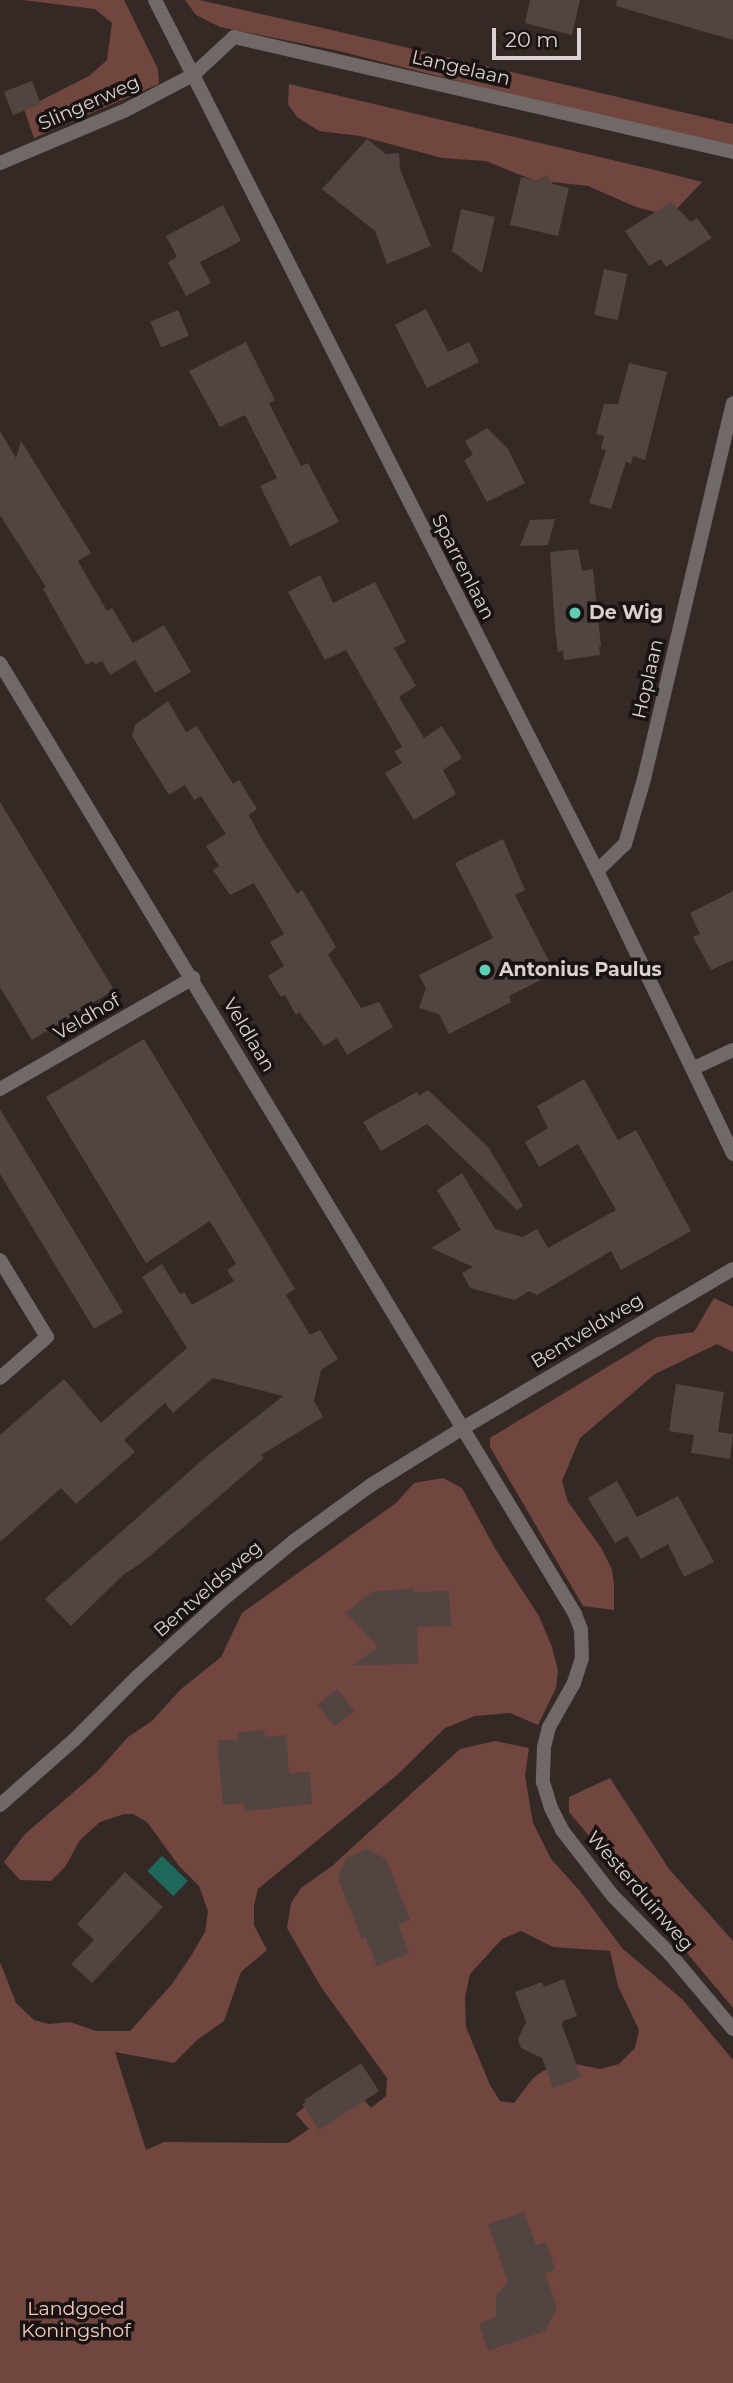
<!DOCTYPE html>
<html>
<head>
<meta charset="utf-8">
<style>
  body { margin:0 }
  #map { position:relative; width:733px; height:2383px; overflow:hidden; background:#352926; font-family:Montserrat,sans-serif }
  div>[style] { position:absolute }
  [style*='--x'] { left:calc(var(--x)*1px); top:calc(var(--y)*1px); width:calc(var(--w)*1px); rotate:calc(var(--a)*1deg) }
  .green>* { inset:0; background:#71463f }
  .water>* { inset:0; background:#1e695c; transform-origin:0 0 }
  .building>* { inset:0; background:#524441; transform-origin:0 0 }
  .minor>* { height:14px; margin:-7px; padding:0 7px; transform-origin:7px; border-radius:7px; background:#706968 }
  .tertiary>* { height:14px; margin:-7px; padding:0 7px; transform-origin:7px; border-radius:7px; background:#706968 }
  .dots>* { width:19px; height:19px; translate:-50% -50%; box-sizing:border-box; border:4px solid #191312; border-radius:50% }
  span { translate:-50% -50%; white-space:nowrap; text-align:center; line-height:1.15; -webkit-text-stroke:7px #191312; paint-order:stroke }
  .street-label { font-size:19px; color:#dad1d0 }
  .poi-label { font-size:19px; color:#dad1d0; font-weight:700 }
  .left { translate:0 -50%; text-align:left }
  .park-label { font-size:19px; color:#f5cac3 }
  .scale { position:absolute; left:492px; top:28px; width:89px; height:32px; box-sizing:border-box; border:4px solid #dad1d0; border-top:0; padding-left:9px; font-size:21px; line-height:24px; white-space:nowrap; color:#dad1d0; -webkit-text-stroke:5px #191312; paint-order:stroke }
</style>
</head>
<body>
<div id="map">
  <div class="green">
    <i style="clip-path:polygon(22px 0,124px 0,158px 69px,159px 84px,34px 138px,24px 109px,89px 76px,107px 60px,112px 23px,95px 9px)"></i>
    <i style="clip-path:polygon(185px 0,199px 0,310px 25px,733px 124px,733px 145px,536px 101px,339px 51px,220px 27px,196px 15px)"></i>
    <i style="clip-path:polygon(289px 84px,659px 171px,702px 182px,670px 216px,636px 207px,588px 186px,533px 180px,486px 161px,442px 158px,360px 136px,319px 131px,297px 117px,288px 104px)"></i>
    <i style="clip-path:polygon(714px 1298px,733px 1307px,733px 1352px,717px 1344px,655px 1374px,580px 1438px,562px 1481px,568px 1502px,602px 1549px,612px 1570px,614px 1585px,614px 1610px,583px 1606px,490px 1447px,490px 1438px,657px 1337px,694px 1332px)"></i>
    <i style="clip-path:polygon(evenodd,443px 1478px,462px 1488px,496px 1550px,539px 1616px,552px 1647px,558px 1670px,556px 1688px,538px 1725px,510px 1713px,475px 1716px,445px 1728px,397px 1775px,258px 1889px,254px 1905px,254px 1925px,267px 1950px,241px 1972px,224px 2021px,197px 2040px,174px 2063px,115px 2052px,146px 2150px,164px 2142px,288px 2143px,309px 2129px,296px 2114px,344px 2075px,371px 2108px,386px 2096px,387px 2078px,321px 1987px,287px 1928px,291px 1903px,301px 1888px,332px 1866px,460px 1749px,495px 1741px,529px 1748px,525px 1776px,533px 1823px,551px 1859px,579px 1890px,622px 1948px,682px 1999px,733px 2060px,733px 2383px,0 2383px,0 1962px,16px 2003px,34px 2020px,49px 2024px,70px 2022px,96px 2031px,130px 2031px,172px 1984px,191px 1956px,205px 1932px,208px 1911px,199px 1886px,179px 1866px,147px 1822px,133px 1814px,124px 1814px,100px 1822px,80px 1840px,65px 1867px,51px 1881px,20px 1880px,4px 1862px,25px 1834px,97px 1772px,128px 1737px,152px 1721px,180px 1690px,221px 1657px,242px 1613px,396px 1503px,414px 1483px,443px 1478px,521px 1931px,553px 1947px,610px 1951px,618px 1986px,639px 2030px,635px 2048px,619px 2064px,600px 2069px,571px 2063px,543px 2071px,533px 2078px,514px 2103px,500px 2101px,490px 2085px,466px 2027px,465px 1997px,470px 1974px,502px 1939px,521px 1931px)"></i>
    <i style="clip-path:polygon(610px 1778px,669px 1869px,733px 1941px,733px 2008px,569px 1812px,569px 1797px)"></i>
  </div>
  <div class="water">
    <i style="left:162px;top:1856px;width:36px;height:21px;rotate:44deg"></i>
  </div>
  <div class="building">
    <i style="clip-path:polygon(530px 0,580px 0,572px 35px,525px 23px)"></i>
    <i style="clip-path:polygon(617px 0,733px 0,733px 40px,616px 6px)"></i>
    <i style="left:32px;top:81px;width:25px;height:30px;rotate:69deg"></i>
    <i style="clip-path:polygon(367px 139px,386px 154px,399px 153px,400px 169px,431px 246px,387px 264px,375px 231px,322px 189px)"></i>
    <i style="clip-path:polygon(547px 175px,553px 184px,569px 188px,558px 236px,510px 225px,521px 177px,537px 181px)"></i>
    <i style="clip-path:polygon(671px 202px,691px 222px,697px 218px,712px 238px,666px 267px,661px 259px,649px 266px,625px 231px)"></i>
    <i style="clip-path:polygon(223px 205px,241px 241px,200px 262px,211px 283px,186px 296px,168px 262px,177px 257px,166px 236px)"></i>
    <i style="clip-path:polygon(461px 209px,495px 217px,482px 273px,452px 251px)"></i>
    <i style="left:604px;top:269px;width:24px;height:47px;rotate:12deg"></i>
    <i style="clip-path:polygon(426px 309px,448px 352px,469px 342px,479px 362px,427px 388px,395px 325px)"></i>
    <i style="left:178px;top:310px;width:28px;height:30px;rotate:67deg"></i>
    <i style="clip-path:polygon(246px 342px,275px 400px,269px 403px,301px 466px,308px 463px,339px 522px,290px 546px,260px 486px,277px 478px,245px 415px,220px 427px,189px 371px)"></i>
    <i style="clip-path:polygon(629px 363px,667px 372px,645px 460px,633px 456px,631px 464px,626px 462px,611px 509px,589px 503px,606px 450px,601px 449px,604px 436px,596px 434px,604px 404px,618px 404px)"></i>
    <i style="clip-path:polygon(487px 428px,508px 449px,525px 483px,487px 502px,464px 460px,473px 455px,465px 441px)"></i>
    <i style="clip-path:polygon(0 431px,16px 458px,21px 441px,91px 553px,78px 561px,107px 611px,112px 608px,133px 643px,164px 625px,191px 672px,155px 693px,135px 660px,110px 675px,102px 661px,95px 664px,93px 661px,86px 665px,43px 589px,46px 587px,0 515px)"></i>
    <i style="clip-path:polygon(555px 519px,548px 545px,520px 546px,530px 520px)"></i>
    <i style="clip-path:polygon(578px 549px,582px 571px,593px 569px,601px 646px,599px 647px,600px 655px,564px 660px,563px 651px,558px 652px,555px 629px,550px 552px)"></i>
    <i style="clip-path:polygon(320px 575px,333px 603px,375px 582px,406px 642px,394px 648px,416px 686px,399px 697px,424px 738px,442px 726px,462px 758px,443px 770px,456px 794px,414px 820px,385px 773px,402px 763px,394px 751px,402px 747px,346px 650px,325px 660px,288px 592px)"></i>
    <i style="clip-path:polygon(168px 701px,186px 732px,197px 726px,233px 784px,239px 780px,257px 809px,249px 815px,261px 838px,297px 894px,302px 890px,336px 947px,328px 955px,361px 1008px,379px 1002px,393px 1027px,347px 1055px,337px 1038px,324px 1046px,299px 1012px,296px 1015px,285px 995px,281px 997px,268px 976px,284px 966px,270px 942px,284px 934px,254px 883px,230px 895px,213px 870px,219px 866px,206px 846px,226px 834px,201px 796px,194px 800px,185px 785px,169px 795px,132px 736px,135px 725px)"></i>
    <i style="clip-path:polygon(0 802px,114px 990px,32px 1040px,0 987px)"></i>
    <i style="clip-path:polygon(503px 839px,525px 890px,515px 895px,555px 973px,509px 996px,511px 1002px,449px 1034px,439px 1014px,419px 1008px,426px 988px,419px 975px,493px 938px,455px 863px)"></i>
    <i style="clip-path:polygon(733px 891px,733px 960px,711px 970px,693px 937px,700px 934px,690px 913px)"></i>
    <i style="clip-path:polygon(144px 1039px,295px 1289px,286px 1295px,310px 1335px,320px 1330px,338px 1359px,321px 1370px,314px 1401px,323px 1417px,261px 1455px,264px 1458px,144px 1561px,123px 1575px,71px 1626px,45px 1599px,207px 1456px,283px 1396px,213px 1378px,173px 1413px,165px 1403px,124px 1440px,135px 1452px,76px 1504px,61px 1488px,0 1542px,0 1435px,64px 1379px,101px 1423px,187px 1348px,142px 1277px,162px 1264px,180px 1294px,184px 1292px,192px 1305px,234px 1281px,227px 1270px,236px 1264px,210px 1221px,146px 1263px,46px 1097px)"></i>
    <i style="clip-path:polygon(584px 1079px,618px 1140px,636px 1130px,691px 1231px,621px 1270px,611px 1251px,537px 1295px,529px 1291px,515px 1300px,470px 1288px,462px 1273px,473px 1267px,431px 1248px,461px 1230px,437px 1190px,462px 1173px,495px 1229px,522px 1237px,537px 1229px,548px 1248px,616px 1210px,578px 1144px,539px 1167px,525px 1142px,548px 1128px,537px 1106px)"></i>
    <i style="clip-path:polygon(428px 1090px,489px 1148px,523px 1206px,517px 1210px,427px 1124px,381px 1151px,363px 1122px,417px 1092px,419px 1096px)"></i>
    <i style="clip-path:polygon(0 1109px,123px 1312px,94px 1329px,0 1174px)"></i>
    <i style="clip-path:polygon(676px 1384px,724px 1392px,718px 1432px,733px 1434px,730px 1459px,691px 1453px,694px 1435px,669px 1431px)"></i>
    <i style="clip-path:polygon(617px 1481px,637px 1517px,678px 1496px,714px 1562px,684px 1577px,668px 1544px,641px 1559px,627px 1536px,615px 1543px,588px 1498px)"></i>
    <i style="clip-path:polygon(413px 1588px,413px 1592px,449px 1591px,451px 1626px,417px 1627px,418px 1664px,353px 1665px,378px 1647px,346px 1613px,372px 1592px)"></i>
    <i style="left:337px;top:1689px;width:28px;height:25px;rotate:52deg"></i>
    <i style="clip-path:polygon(264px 1730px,265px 1737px,286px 1735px,289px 1773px,310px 1772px,312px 1804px,245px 1811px,244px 1803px,223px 1805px,217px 1741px,239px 1739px,238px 1733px)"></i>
    <i style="clip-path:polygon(366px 1849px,386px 1859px,410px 1920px,398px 1924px,409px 1953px,377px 1966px,365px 1937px,362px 1939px,338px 1878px,346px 1858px)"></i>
    <i style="clip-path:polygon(125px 1872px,163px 1907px,92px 1983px,71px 1964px,94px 1940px,77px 1924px)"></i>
    <i style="clip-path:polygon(564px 1979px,577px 2016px,563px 2021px,562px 2025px,581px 2077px,553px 2088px,542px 2058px,521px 2048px,518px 2039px,526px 2022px,515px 1992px,542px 1982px,544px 1987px)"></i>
    <i style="clip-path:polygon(361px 2063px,379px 2091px,319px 2130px,302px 2104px,306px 2102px,304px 2100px)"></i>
    <i style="clip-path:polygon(524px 2212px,536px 2245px,546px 2242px,555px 2269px,545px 2273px,557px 2308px,545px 2331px,488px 2351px,479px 2323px,496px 2317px,496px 2295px,508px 2282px,488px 2224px)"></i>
  </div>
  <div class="minor">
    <i style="--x:155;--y:0;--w:977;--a:63.09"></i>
    <i style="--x:597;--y:871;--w:314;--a:64.3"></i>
    <i style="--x:0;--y:163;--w:134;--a:-22.8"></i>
    <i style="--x:124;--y:111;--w:78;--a:-27.6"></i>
    <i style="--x:193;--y:75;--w:56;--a:-42.8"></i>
    <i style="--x:234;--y:37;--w:512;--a:12.98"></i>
    <i style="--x:0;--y:663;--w:1111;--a:58.84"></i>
    <i style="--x:575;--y:1614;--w:17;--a:69"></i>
    <i style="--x:581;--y:1630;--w:28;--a:88"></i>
    <i style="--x:582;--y:1658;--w:26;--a:108"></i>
    <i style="--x:574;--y:1683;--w:51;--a:119.6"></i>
    <i style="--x:549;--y:1727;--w:21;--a:104"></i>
    <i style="--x:544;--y:1747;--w:35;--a:92"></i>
    <i style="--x:543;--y:1782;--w:27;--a:73"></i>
    <i style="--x:551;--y:1808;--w:25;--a:63"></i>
    <i style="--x:562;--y:1830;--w:83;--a:52.3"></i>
    <i style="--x:613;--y:1896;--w:81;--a:45.5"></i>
    <i style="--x:670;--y:1954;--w:98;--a:50"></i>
    <i style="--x:597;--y:871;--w:39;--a:-44"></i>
    <i style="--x:625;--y:844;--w:68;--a:-73.7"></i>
    <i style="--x:644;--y:779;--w:386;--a:-76.7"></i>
    <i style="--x:694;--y:1068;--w:43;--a:-24.8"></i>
    <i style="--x:0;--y:1089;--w:223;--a:-29.9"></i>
    <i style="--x:0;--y:1260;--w:90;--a:58.6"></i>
    <i style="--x:47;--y:1337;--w:62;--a:138.9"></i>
  </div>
  <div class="tertiary">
    <i style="--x:0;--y:1805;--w:98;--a:-41.3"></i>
    <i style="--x:74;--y:1740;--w:89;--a:-45"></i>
    <i style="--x:137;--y:1677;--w:113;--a:-42.1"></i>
    <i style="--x:221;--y:1601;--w:94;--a:-39.4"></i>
    <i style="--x:294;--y:1541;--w:95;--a:-36"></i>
    <i style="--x:371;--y:1485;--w:108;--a:-31.8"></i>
    <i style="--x:463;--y:1428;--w:313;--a:-30.5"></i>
  </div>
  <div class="dots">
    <i style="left:575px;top:613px;background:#5dceb8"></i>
    <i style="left:485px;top:970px;background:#5dceb8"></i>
  </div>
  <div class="street-label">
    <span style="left:461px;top:68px;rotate:13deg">Langelaan</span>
    <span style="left:89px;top:103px;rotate:-24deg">Slingerweg</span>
    <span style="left:463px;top:567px;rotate:63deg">Sparrenlaan</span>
    <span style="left:648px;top:679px;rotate:-77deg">Hoplaan</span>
    <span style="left:87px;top:1017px;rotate:-30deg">Veldhof</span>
    <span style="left:249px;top:1035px;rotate:59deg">Veldlaan</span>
    <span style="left:587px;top:1331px;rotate:-31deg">Bentveldweg</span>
    <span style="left:208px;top:1589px;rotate:-41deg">Bentveldsweg</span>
    <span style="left:640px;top:1891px;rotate:49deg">Westerduinweg</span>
  </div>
  <div class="poi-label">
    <span class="left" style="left:589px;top:613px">De Wig</span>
    <span class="left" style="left:499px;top:970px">Antonius Paulus</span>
  </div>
  <div class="park-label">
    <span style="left:76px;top:2320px">Landgoed<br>Koningshof</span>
  </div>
  <div class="scale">20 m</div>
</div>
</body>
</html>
